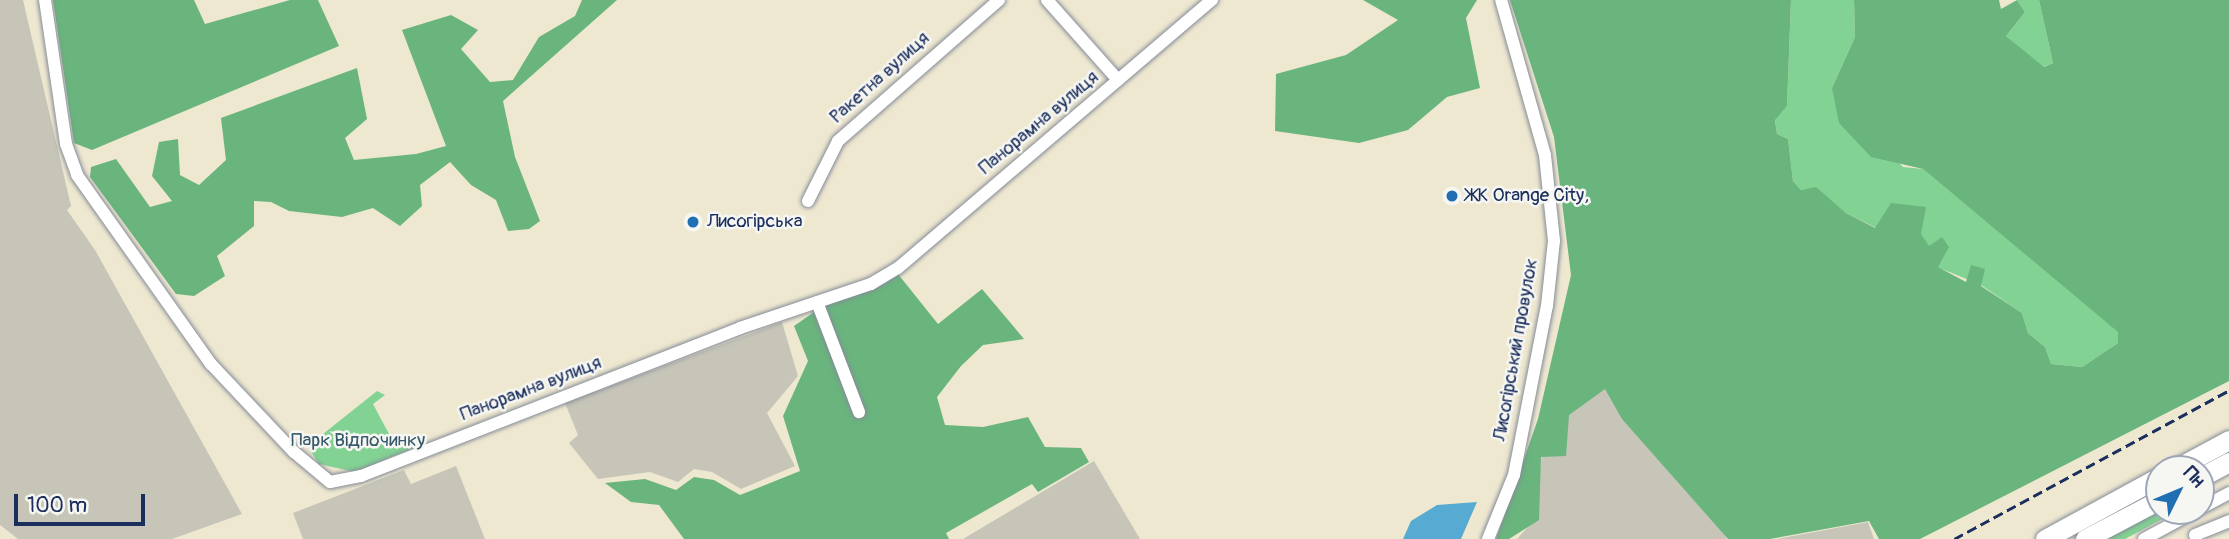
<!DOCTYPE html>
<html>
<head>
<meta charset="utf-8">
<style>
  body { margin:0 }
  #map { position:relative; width:2229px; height:539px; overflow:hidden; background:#efe8d1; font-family:Pangolin,sans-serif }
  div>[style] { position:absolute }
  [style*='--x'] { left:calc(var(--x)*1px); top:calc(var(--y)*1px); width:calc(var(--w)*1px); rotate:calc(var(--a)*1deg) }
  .industrial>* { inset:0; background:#c6c5b8 }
  .green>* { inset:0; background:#82d393 }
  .forest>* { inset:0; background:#69b57d }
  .water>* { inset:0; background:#57abd2 }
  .roads { filter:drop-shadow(0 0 2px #858c98) drop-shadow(0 0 2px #858c98) }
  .minor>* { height:12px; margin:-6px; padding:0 6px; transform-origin:6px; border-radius:6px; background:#fff }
  .highway>* { height:19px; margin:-9.5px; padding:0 9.5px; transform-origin:9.5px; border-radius:9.5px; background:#fff }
  .rail>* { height:2.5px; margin-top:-1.25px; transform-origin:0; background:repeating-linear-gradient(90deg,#1b2f5e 0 10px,transparent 0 15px) }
  .dots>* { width:19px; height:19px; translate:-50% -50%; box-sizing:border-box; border:4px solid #f6f6f2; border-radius:50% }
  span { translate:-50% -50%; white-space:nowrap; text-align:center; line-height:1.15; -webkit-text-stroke:5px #f6f6f2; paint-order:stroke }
  .street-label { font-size:19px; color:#1b2f5e }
  .poi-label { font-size:19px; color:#1b2f5e }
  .left { translate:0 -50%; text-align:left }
  .park-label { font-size:19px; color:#35586b }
  .north { position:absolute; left:2145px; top:455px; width:70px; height:70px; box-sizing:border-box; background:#f6f6f2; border:2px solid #9ea6b7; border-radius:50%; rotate:47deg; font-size:19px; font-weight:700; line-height:28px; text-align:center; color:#1b2f5e }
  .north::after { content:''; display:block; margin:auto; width:24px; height:32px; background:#1f6fb2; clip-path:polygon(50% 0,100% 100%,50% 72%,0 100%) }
  .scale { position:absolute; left:14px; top:494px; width:131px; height:32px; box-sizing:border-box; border:4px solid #1b2f5e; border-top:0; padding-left:9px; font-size:21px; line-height:24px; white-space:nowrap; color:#1b2f5e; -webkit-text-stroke:5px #f6f6f2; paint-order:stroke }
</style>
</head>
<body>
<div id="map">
  <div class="industrial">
    <i style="clip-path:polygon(0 0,23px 0,71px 206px,67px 210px,95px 250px,242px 514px,172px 539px,18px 539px,0 525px)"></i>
    <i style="clip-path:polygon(1602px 321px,1727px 539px,1517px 539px,1535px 519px,1547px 404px)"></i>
    <i style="clip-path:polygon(782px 322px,798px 376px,767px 413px,795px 466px,741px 489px,712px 472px,694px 469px,678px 482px,650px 472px,598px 479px,569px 443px,578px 435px,565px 403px)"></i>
    <i style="clip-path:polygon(1094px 461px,1140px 539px,963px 539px)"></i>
    <i style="clip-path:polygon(456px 466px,485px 539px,303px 539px,293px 513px,404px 470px,411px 484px)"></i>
    <i style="clip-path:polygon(1868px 522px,1874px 539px,1777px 539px)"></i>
  </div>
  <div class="green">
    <i style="clip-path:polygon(1791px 0,1854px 0,1855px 37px,1832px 88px,1903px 167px,1923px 169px,2119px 332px,2118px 343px,2082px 367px,2051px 364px,2045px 347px,2028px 333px,2022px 313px,1981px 285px,1937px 267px,1920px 234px,1876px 228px,1846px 213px,1816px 188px,1801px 190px,1793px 181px,1788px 139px,1777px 134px,1775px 119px,1787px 106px)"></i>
    <i style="clip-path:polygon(2017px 0,2039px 0,2053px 63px,2043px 67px,2006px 36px,2025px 12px)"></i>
    <i style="clip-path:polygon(377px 391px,385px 395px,373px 404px,397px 449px,420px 438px,423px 444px,355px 472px,319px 464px,310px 450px,313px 442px)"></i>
    <i style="clip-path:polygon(2159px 509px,2177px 511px,2125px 539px,2103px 539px)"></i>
  </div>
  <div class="forest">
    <i style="clip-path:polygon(53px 0,194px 0,205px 24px,290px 0,318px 0,339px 46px,92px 150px,74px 143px)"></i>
    <i style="clip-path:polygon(582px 0,617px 0,503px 101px,515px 157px,540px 221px,529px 229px,508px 231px,496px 200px,471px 185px,450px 162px,420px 185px,422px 206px,400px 226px,373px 208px,342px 217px,289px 211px,271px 202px,254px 201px,254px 226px,217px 256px,225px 276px,194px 296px,176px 294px,90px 177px,91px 167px,116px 159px,150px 207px,172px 201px,152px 176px,159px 142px,178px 139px,180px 175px,199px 185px,226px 160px,221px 118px,357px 68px,367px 119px,345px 138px,354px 160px,416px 154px,446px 146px,402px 30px,451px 15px,478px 30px,461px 49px,490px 82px,513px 80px,539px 37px,575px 16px)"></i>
    <i style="clip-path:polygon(1363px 0,1477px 0,1466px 18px,1480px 88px,1447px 97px,1408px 130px,1359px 143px,1275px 131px,1276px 74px,1346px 55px,1398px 20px)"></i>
    <i style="clip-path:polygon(1510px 0,1791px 0,1787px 106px,1775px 120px,1777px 134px,1788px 139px,1793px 181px,1801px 190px,1816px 187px,1846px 213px,1875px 228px,1891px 203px,1926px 207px,1921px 234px,1929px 246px,1942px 237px,1949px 247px,1938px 267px,1966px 282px,1971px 265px,1985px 269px,1981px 286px,2022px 313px,2028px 333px,2045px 347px,2051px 364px,2082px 367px,2118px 343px,2118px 332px,1923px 169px,1871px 157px,1839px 123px,1832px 88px,1855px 37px,1854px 0,1999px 0,2001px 9px,2017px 0,2025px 12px,2006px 36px,2044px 67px,2053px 63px,2039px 0,2229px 0,2229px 381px,1920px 539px,1879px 539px,1869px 521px,1770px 539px,1728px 539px,1622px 419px,1605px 389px,1569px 415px,1566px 456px,1541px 457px,1539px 520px,1509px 539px,1496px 539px,1538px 419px,1571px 275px,1554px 137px)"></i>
    <i style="clip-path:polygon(898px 274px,938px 324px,982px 289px,1024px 339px,983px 345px,961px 366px,937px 397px,945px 425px,983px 427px,1028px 417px,1045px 447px,1081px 448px,1089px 462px,1038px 492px,1032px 484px,946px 533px,949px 539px,684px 539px,659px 505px,631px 502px,605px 483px,645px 479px,676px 490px,694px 477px,714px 480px,740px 495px,800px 471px,783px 416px,808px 361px,794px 326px,827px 303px)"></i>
  </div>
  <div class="water">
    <i style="clip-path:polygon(1477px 502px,1461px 539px,1403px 539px,1411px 521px,1437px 505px)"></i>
  </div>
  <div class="roads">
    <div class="minor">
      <i style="--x:45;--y:0;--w:146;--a:81.7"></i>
      <i style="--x:66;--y:144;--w:33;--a:70"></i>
      <i style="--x:77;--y:175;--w:232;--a:54.7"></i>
      <i style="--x:211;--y:364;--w:121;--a:46.7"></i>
      <i style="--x:294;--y:452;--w:47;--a:39.8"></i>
      <i style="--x:330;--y:482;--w:32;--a:-11"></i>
      <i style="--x:361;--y:476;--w:407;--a:-21.3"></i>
      <i style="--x:740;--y:328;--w:138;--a:-18.6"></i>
      <i style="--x:871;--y:284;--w:31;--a:-31"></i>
      <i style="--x:898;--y:268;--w:413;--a:-40.5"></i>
      <i style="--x:1047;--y:0;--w:107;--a:48.4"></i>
      <i style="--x:808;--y:201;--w:67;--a:-63.4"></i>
      <i style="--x:838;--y:141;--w:214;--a:-41.2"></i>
      <i style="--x:817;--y:302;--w:118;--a:69.1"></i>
      <i style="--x:2201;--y:508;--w:32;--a:-28"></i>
      <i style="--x:2195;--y:535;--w:37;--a:-22"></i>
      <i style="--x:1488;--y:539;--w:69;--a:-67.9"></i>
      <i style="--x:1514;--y:475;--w:172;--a:-79"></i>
      <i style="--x:1547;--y:306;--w:65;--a:-83.9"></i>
      <i style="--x:1554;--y:241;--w:86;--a:-96"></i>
      <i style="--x:1545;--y:155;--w:161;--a:-105.8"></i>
      <i style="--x:2144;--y:539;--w:59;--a:-28.3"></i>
    </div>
    <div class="highway">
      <i style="--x:2175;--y:469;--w:61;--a:-28.2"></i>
      <i style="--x:2201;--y:477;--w:32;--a:-28"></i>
      <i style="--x:2045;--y:539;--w:130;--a:-28.5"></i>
      <i style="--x:2085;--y:539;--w:84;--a:-27.8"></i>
    </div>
  </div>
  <div class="rail">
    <i style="--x:1954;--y:539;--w:313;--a:-28.4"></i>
  </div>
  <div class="dots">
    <i style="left:1452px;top:196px;background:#1f6fb2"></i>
    <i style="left:693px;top:222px;background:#1f6fb2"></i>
  </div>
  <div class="street-label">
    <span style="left:880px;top:78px;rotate:-42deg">Ракетна вулиця</span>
    <span style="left:1039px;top:123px;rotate:-40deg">Панорамна вулиця</span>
    <span style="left:1516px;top:350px;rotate:-80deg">Лисогірський провулок</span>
    <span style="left:531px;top:389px;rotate:-21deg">Панорамна вулиця</span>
  </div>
  <div class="poi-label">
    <span class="left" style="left:1466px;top:196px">ЖК Orange City,</span>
    <span class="left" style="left:707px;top:222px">Лисогірська</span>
  </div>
  <div class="park-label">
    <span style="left:358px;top:441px">Парк Відпочинку</span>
  </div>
  <div class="north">Пн</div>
  <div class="scale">100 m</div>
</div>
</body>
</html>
